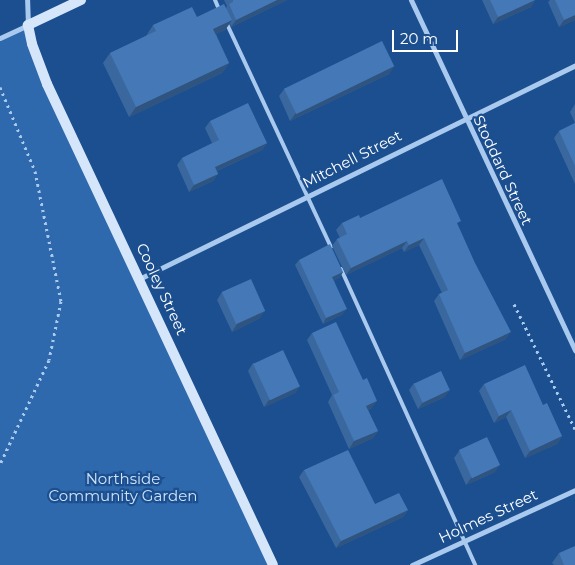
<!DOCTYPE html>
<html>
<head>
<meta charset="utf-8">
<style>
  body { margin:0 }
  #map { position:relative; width:575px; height:565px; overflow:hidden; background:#1b4f8f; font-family:Montserrat,sans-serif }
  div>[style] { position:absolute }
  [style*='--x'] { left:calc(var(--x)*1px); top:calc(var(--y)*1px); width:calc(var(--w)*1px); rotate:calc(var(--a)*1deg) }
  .green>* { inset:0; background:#2e69ad }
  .path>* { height:3px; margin-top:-1.5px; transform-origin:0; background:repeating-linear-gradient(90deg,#a9c9ee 0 2.5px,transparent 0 6.5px) }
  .lane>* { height:4px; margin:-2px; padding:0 2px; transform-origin:2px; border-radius:2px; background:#a9c9ee }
  .street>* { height:5px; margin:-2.5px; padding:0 2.5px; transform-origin:2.5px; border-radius:2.5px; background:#a9c9ee }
  .secondary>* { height:10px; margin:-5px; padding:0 5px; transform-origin:5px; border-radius:5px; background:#d6e6fa }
  .wall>* { inset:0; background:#3a679d }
  .shaded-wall>* { inset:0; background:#305480 }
  .building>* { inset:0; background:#4478b7; transform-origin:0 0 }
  span { translate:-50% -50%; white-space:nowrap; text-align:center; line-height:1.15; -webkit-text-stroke:4.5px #1b4f8f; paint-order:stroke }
  .street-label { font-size:15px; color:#fff }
  .park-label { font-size:15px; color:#cfe3fa }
  .scale { position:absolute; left:392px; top:30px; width:66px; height:22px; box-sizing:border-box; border:2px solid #fff; border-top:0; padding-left:6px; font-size:15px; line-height:18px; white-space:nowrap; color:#fff; -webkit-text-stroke:4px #1b4f8f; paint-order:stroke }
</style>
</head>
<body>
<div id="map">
  <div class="green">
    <i style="clip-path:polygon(28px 25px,32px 44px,273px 565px,0 565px,0 38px)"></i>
  </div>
  <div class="path">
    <i style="--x:0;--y:87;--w:91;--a:67.4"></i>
    <i style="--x:35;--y:171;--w:133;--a:78.7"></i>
    <i style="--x:61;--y:301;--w:60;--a:101.5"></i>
    <i style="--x:49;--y:360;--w:115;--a:115.2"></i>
    <i style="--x:514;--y:304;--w:139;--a:64"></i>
  </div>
  <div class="lane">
    <i style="--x:215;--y:0;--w:13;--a:67"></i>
    <i style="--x:226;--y:22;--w:248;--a:65"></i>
    <i style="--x:341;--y:269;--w:325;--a:65.6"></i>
  </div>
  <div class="street">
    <i style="--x:411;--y:0;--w:387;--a:64.9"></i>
    <i style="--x:0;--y:38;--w:31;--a:-25"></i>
    <i style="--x:28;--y:25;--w:25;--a:-92"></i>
    <i style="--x:141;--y:278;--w:483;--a:-26.1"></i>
    <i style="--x:412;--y:565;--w:179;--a:-24.7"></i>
  </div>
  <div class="secondary">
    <i style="--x:81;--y:0;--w:59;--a:154.7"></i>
    <i style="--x:28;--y:25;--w:19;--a:78"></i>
    <i style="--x:32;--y:44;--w:43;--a:69.4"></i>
    <i style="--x:47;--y:84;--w:531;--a:64.83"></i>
  </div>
  <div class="wall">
    <i style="clip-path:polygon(224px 0,287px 0,231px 27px,230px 23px,225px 30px,216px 34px,229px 63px,222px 73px,129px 117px,103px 63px,110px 53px,146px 36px,153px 25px,197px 17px,226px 8px,227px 6px)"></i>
    <i style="clip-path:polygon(482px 0,535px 0,531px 7px,493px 24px)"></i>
    <i style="clip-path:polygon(550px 0,575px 0,575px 20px,559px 27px,548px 2px)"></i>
    <i style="clip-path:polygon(394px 66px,389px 74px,290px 121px,279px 96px,284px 89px)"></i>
    <i style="clip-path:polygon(575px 104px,575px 184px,554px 138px,559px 131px,575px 123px,570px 112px)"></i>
    <i style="clip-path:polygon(210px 121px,267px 143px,262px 150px,217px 171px,218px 174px,213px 181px,189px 192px,177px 165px,182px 158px,212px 143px,205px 128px)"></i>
    <i style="clip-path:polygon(360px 218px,458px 226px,506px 339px,460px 360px,434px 301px,439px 294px,442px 293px,419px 245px,404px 252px,402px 248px,346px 275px,332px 246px,337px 239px,340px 238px,336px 230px,342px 223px)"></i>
    <i style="clip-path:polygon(299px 260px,343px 272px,339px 278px,334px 280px,343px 314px,323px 324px,295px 265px)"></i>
    <i style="clip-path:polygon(222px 292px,260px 318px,232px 332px,217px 300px)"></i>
    <i style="clip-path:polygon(312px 333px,372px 408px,368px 410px,378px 431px,373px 438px,349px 449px,328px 402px,332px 395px,307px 340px)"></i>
    <i style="clip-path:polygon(253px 363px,300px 386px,295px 393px,264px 407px,248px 371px)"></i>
    <i style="clip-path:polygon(414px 383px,445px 397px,418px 409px,409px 390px)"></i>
    <i style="clip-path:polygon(484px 384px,543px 405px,562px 436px,557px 444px,525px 458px,506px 417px,494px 423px,479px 391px)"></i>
    <i style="clip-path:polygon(459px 451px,495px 472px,466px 485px,454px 458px)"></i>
    <i style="clip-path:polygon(304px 470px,375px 504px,408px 510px,403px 517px,336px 548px,299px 477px)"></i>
    <i style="clip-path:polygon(559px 553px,575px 565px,554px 565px,552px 563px)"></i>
  </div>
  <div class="shaded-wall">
    <i style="clip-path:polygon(277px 0,287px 0,231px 27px,236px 20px)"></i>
    <i style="clip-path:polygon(535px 0,531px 7px,493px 24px,498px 17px)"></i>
    <i style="clip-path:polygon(575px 15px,575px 20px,559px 27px,564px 20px)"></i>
    <i style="clip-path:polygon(232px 20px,225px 30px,206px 39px,213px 29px)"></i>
    <i style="clip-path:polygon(229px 63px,222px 73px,129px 117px,136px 107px)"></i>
    <i style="clip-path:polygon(394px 66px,389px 74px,290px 121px,295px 114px)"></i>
    <i style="clip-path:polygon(267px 143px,262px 150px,210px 174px,215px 167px)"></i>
    <i style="clip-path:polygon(218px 174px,213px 181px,189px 192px,194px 185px)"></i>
    <i style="clip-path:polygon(424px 238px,419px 245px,404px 252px,409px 245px)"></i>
    <i style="clip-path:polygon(407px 241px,402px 248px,346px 275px,351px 268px)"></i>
    <i style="clip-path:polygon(343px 272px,339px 278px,328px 283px,332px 277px)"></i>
    <i style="clip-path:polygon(347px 309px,343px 314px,323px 324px,326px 318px)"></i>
    <i style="clip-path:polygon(265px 311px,260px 318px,232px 332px,237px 324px)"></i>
    <i style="clip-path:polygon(511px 332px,506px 339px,460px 360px,465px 353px)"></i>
    <i style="clip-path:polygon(300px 386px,295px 393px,264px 407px,269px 400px)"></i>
    <i style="clip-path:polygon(450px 390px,445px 397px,418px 409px,423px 402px)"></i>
    <i style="clip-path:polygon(377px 401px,372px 408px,361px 413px,366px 406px)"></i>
    <i style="clip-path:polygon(511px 410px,506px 417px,494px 423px,499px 416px)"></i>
    <i style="clip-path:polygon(378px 431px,373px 438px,349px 449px,354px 441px)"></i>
    <i style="clip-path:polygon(562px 436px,557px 444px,525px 458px,530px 451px)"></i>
    <i style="clip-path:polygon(500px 465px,495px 472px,466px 485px,471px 478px)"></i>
    <i style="clip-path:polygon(408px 510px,403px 517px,336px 548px,341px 541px)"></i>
  </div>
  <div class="building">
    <i style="clip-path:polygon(233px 0,277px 0,236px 20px,229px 4px,233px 2px)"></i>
    <i style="clip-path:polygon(490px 0,535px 0,498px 17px)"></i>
    <i style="clip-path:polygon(555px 0,575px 0,575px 15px,564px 20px)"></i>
    <i style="clip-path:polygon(224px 4px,232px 20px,213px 29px,229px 63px,136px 107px,110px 53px,156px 31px,153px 25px,192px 7px,197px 17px)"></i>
    <i style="left:382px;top:41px;width:28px;height:109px;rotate:64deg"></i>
    <i style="clip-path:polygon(248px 103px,267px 143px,215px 167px,218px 174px,194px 185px,182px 158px,219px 140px,210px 121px)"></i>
    <i style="clip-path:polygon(575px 123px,575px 166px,559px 131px)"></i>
    <i style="clip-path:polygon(442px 179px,461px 221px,457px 223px,475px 263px,511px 332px,465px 353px,439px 294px,448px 290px,424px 238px,409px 245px,407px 241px,351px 268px,337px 239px,347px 234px,342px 223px,359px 215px,360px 218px)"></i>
    <i style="clip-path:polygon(330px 244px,343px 272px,332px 277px,347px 309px,326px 318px,299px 260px)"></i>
    <i style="left:251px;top:279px;width:35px;height:32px;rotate:66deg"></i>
    <i style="clip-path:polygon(336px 322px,363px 380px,367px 378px,377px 401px,366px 406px,378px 431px,354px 441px,333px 395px,339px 392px,312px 333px)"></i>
    <i style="left:283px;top:350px;width:40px;height:33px;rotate:65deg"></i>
    <i style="clip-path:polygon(525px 365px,543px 405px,547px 403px,562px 436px,530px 451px,511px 410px,499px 416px,484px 384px)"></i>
    <i style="left:441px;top:371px;width:21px;height:30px;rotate:65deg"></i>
    <i style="left:487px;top:437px;width:31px;height:31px;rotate:65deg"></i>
    <i style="clip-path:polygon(348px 450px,375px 504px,399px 493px,408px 510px,341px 541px,304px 470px)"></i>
    <i style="clip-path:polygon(575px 546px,575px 565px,564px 565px,559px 553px)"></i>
  </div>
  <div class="street-label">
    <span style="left:352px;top:159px;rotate:-27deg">Mitchell Street</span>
    <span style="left:503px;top:170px;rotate:65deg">Stoddard Street</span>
    <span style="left:162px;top:289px;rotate:65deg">Cooley Street</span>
    <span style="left:488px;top:516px;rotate:-25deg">Holmes Street</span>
  </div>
  <div class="park-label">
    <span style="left:123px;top:487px">Northside<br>Community Garden</span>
  </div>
  <div class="scale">20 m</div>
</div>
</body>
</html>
